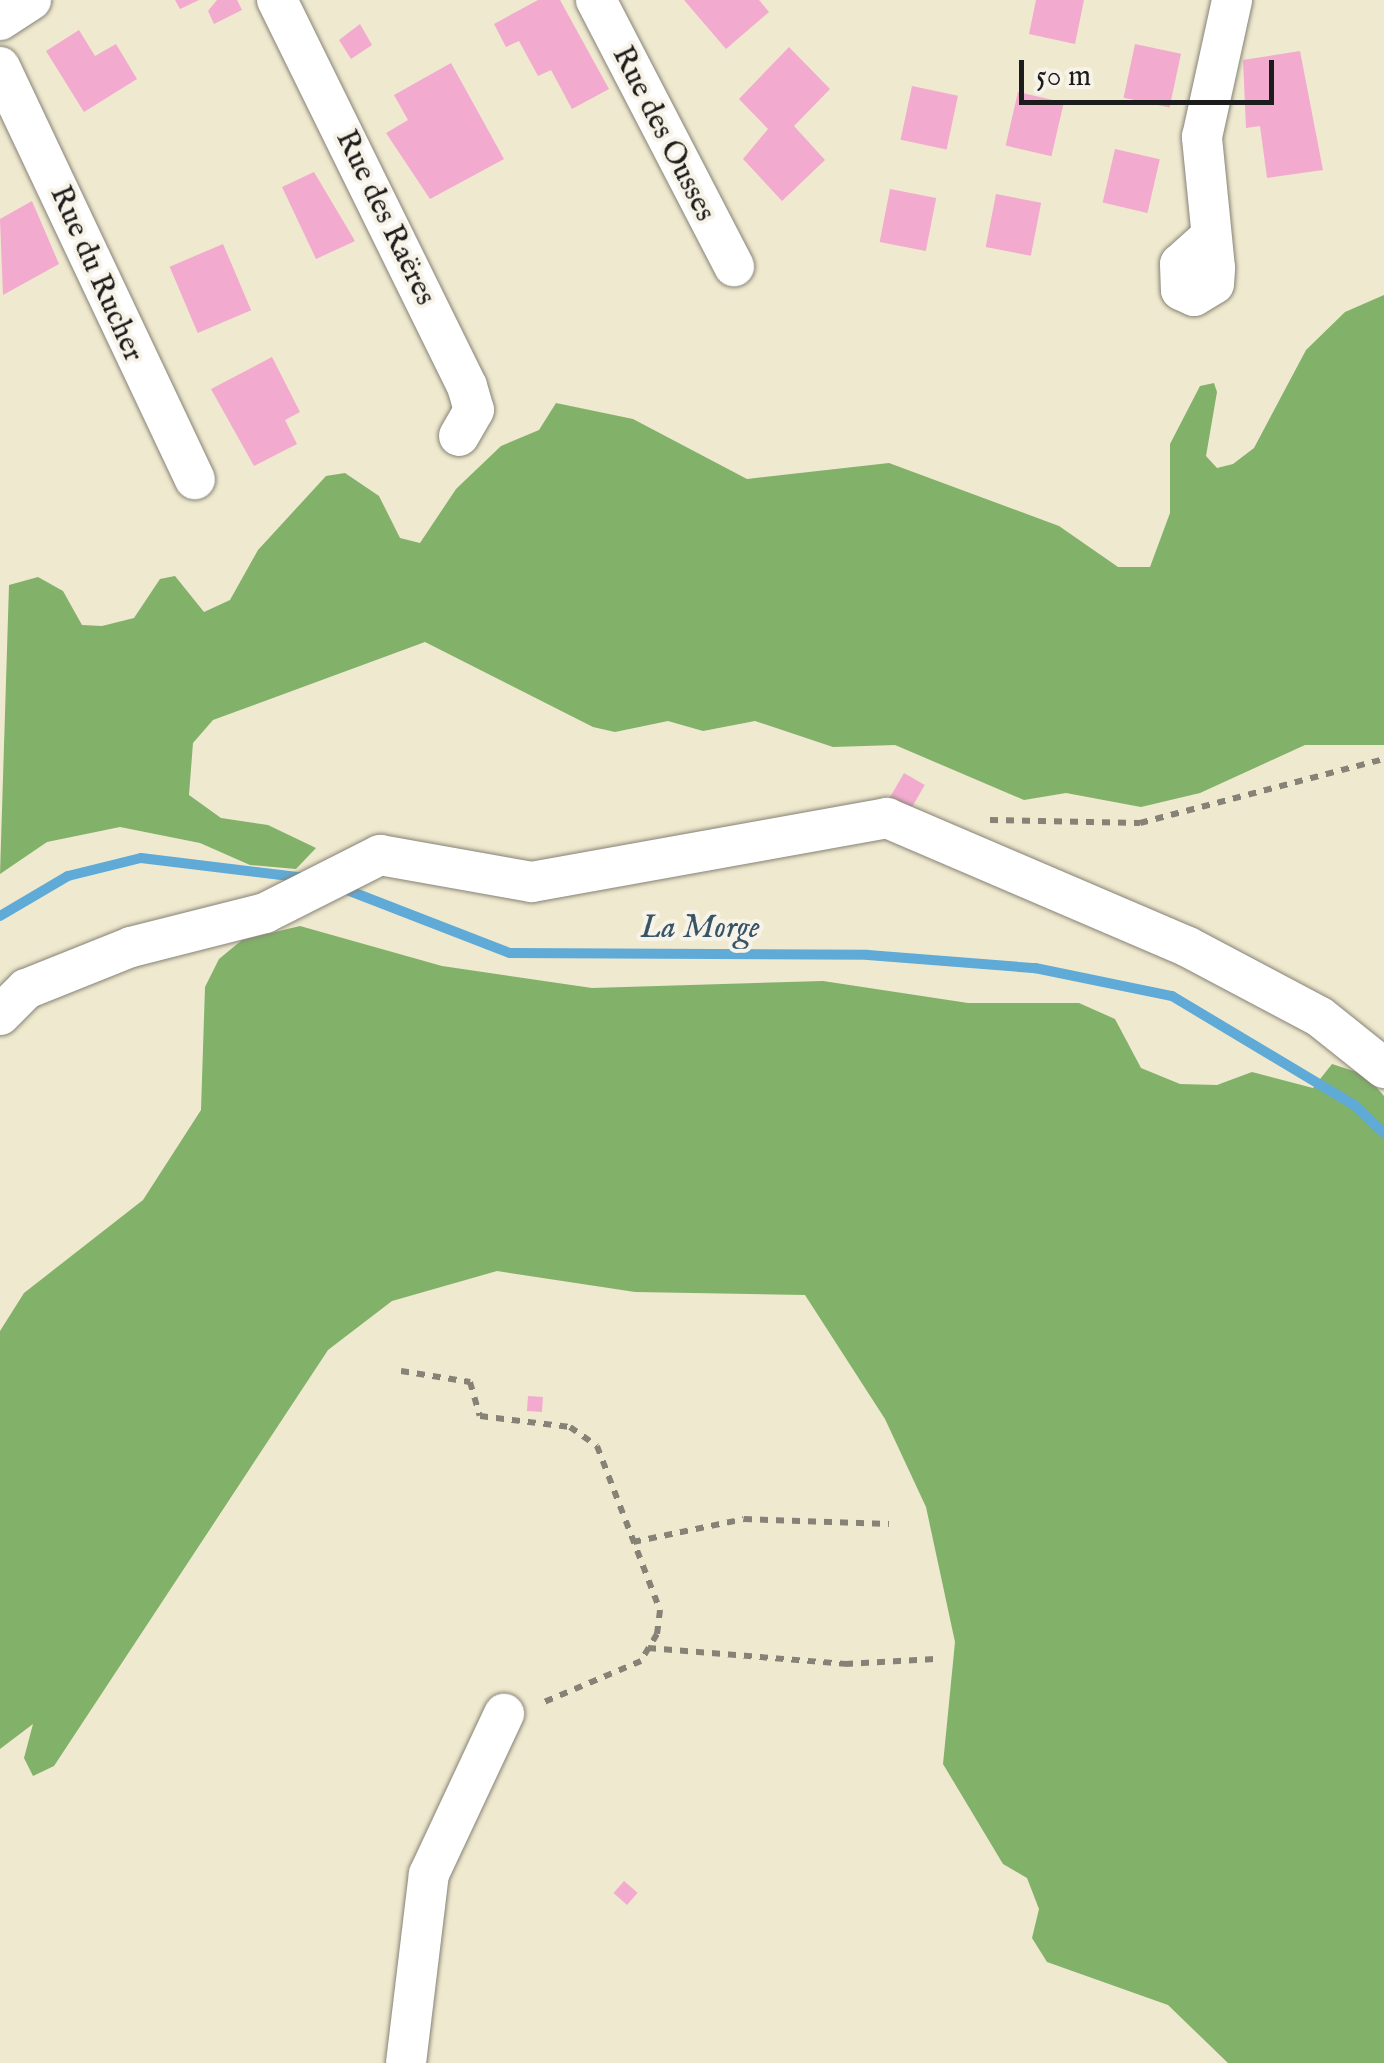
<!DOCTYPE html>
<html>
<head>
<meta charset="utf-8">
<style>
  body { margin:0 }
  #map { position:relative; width:1384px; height:2063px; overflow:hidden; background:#efe9cf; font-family:"IM FELL English",serif }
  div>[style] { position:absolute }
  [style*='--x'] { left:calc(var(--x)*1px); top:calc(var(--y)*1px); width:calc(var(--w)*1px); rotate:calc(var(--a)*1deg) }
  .forest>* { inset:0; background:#82b16a }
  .stream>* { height:10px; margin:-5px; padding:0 5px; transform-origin:5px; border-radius:5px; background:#5faad7 }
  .building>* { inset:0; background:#f2abce; transform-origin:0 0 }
  .path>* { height:6px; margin-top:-3px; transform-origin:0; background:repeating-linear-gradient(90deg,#868276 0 8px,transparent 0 16px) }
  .roads { filter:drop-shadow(0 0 2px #868276) drop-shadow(0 0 2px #868276) }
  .minor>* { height:40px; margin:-20px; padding:0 20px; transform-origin:20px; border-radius:20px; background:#fff }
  span { translate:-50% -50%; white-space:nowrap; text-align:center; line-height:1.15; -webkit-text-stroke:8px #f7f3e8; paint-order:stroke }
  .street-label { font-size:30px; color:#1c1c1c }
  .water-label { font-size:32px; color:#375567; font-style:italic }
  .scale { position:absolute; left:1019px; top:60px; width:255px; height:45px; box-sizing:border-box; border:5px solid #1c1c1c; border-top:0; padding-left:12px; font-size:30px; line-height:35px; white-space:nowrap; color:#1c1c1c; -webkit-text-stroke:8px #f7f3e8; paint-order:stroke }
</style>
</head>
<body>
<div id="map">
  <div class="forest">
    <i style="clip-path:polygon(1384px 295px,1384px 745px,1305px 745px,1200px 793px,1141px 807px,1066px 793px,1024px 800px,895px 745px,833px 747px,755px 721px,703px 731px,668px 721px,615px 732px,593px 727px,425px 642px,213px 720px,193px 743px,189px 795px,221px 818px,268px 825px,316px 848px,296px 869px,250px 865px,200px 843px,120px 827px,47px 842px,0 874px,9px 585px,38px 577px,63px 591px,82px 625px,102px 626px,134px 618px,160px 579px,175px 576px,204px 612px,230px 600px,258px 550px,326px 476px,345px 473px,379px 496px,400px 538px,420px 543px,456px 489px,501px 446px,539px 430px,556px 403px,633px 419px,747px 479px,889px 463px,1059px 526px,1118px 567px,1150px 567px,1170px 513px,1170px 444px,1200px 386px,1214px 383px,1217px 392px,1206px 456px,1217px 468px,1233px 464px,1254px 448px,1306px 350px,1345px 312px)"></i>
    <i style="clip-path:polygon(300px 926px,442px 966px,592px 988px,823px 981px,968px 1003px,1079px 1003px,1115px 1019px,1141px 1068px,1180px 1084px,1217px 1085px,1252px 1072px,1313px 1088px,1332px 1064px,1366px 1075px,1384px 1096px,1384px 2063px,1228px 2063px,1168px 2005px,1047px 1962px,1032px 1938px,1039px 1909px,1027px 1878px,1003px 1864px,943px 1764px,955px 1642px,926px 1507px,885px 1419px,805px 1295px,635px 1292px,497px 1271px,392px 1301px,328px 1350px,54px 1766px,33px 1776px,24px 1758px,33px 1724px,0 1749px,0 1331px,24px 1293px,143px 1200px,201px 1110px,205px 987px,219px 959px,242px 940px)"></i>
  </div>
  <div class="stream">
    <i style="--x:342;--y:888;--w:180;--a:21.2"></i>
    <i style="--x:510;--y:953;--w:358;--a:0.3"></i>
    <i style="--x:868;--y:955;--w:168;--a:4.5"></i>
    <i style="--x:1035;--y:968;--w:140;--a:11.6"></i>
    <i style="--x:1172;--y:996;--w:212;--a:30.9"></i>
    <i style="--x:1354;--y:1105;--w:41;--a:43"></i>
    <i style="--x:0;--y:916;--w:79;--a:-30.5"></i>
    <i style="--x:68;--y:876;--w:75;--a:-13.9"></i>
    <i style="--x:141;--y:858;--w:166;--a:6.9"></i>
  </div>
  <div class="building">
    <i style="clip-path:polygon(175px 0,199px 0,180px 9px)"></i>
    <i style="clip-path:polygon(217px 0,237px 0,242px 10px,214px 24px,208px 11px)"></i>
    <i style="clip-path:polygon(538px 0,560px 0,609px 89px,572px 109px,551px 70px,538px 76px,519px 41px,506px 47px,494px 24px)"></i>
    <i style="clip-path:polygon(684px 0,759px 0,769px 12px,726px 49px)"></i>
    <i style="clip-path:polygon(1036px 0,1084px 0,1075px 44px,1029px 34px)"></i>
    <i style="clip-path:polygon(360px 24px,372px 45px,351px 59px,339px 40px)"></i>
    <i style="clip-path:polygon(79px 30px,95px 56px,116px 44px,137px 79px,84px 112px,46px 51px)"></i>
    <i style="left:1135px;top:44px;width:47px;height:55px;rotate:12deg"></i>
    <i style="clip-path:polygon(789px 47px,830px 89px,794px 126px,825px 160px,782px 201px,743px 159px,768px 129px,739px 99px)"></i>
    <i style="clip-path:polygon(1300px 51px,1323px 170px,1267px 178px,1260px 126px,1246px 128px,1243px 60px)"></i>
    <i style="clip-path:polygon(451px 63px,504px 159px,430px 199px,386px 133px,408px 120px,394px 95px)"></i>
    <i style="left:912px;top:86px;width:47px;height:55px;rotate:12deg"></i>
    <i style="left:1018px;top:92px;width:47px;height:55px;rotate:13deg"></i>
    <i style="left:1115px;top:149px;width:46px;height:55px;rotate:13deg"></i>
    <i style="clip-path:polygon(314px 172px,355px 241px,316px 259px,282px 187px)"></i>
    <i style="left:890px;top:189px;width:47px;height:54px;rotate:11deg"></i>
    <i style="left:996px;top:194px;width:46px;height:54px;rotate:11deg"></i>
    <i style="clip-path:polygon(32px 201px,59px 264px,3px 295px,0 219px)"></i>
    <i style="left:223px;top:244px;width:72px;height:58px;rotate:67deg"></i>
    <i style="clip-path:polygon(272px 357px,300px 412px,285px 420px,297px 444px,254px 466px,211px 389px)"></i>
    <i style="left:904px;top:773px;width:24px;height:33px;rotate:30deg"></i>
    <i style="left:528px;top:1396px;width:15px;height:15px;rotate:4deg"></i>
    <i style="left:624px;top:1881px;width:18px;height:16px;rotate:41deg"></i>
  </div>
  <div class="path">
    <i style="--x:990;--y:820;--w:150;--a:1.1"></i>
    <i style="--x:1140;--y:823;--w:252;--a:-14.7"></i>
    <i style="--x:401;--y:1371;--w:70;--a:9.1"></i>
    <i style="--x:470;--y:1382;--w:35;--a:74"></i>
    <i style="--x:480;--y:1416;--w:91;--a:7"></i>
    <i style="--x:570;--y:1427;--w:33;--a:35"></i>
    <i style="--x:597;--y:1446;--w:176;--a:69"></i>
    <i style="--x:660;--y:1610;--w:24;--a:97"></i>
    <i style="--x:657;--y:1634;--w:31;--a:121"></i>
    <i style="--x:641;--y:1661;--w:111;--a:157.1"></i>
    <i style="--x:633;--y:1542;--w:113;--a:-11.7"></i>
    <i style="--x:744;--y:1519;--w:145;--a:2"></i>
    <i style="--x:648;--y:1648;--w:198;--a:4.6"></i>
    <i style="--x:845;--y:1664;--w:90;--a:-3.2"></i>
  </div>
  <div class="roads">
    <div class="minor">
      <i style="--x:277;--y:0;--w:430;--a:63.8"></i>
      <i style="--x:467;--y:386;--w:25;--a:74"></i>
      <i style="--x:474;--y:410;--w:30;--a:120"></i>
      <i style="--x:596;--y:0;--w:300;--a:62.6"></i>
      <i style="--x:0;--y:20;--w:37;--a:-33"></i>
      <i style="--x:0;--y:67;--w:456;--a:64.7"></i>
      <i style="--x:1210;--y:237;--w:40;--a:138"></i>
      <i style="--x:1180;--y:264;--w:26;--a:88"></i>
      <i style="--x:1181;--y:290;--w:14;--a:25"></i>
      <i style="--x:1194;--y:296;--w:23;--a:-31"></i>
      <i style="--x:1214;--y:284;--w:16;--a:-86"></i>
      <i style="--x:1215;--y:268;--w:132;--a:-95.7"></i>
      <i style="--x:1202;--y:137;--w:140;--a:-77.6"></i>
      <i style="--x:0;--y:1015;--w:37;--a:-45"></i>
      <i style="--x:26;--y:989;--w:113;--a:-21.8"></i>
      <i style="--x:131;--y:947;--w:138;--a:-14.2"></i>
      <i style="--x:265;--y:913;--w:129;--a:-26.8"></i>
      <i style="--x:380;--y:855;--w:154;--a:10.1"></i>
      <i style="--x:532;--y:882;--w:361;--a:-10.2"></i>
      <i style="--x:887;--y:818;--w:327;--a:23.2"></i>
      <i style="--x:1188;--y:947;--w:149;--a:27.9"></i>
      <i style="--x:1320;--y:1017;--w:82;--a:38.6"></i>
      <i style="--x:406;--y:2063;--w:190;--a:-83.1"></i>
      <i style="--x:429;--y:1874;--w:177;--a:-64.9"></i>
    </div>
  </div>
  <div class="street-label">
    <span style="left:663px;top:134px;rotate:63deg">Rue des Ousses</span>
    <span style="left:385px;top:218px;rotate:64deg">Rue des Raëres</span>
    <span style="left:96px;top:274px;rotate:66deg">Rue du Rucher</span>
  </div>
  <div class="water-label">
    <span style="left:700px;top:929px">La Morge</span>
  </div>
  <div class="scale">50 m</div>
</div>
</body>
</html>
